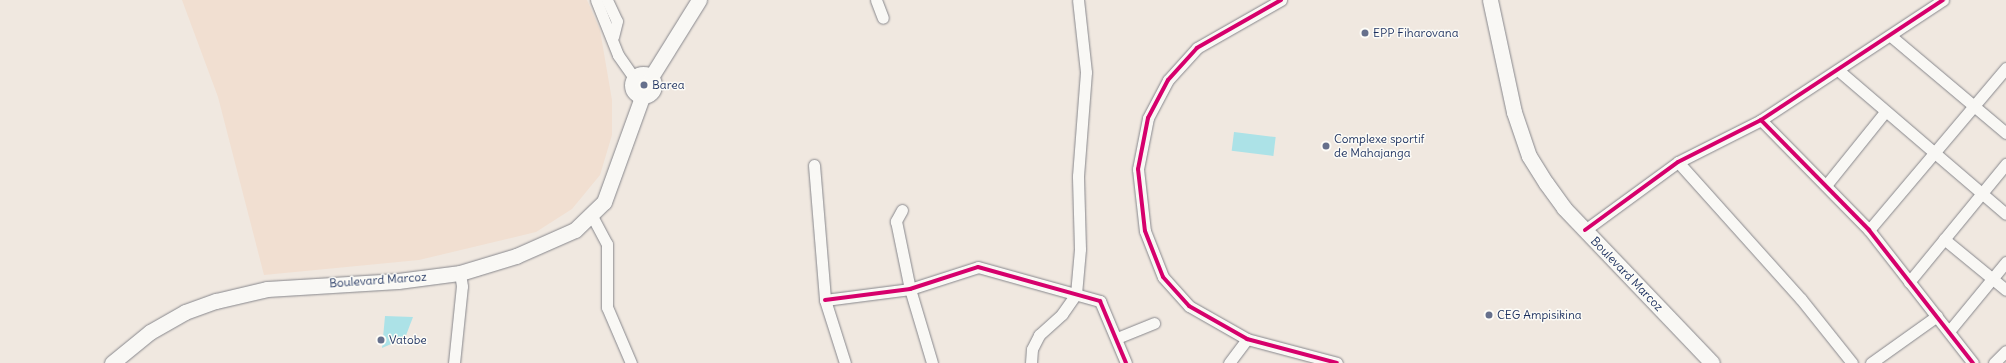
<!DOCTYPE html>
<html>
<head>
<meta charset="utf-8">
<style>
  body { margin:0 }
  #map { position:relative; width:2006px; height:363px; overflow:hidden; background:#f0e8e0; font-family:Delius,sans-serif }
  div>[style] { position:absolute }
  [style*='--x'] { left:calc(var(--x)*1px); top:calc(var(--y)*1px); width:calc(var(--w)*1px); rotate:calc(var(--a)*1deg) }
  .built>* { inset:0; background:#f1dfd1 }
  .water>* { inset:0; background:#ace2e7; transform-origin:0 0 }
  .roads { filter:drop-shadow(0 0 1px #87878c) drop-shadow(0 0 1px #87878c) }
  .street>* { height:11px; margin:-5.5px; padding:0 5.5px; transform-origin:5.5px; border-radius:5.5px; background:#f9f8f5 }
  .secondary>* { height:15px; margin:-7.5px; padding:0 7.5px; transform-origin:7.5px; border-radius:7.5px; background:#f9f8f5 }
  .secondary>.ring { margin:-7.5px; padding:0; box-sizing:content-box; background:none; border:15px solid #f9f8f5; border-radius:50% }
  .cycleway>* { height:4px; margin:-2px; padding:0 2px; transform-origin:2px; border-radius:2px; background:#d6006c }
  .dots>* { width:11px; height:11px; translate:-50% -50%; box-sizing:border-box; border:2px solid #fdfcf7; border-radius:50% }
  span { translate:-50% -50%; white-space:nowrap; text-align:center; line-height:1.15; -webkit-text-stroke:3px #fdfcf7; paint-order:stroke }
  .poi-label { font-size:12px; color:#1b2f5e }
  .left { translate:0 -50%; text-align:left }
  .street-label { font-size:12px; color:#1b2f5e }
</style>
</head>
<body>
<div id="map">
  <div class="built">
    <i style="clip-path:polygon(182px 0,587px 0,600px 30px,612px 100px,612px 135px,600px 175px,572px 209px,536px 232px,419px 260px,264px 275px,218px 97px)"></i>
  </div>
  <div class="water">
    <i style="left:1234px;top:132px;width:42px;height:19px;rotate:7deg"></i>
    <i style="clip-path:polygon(385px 316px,413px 317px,405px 338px,382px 348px)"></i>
  </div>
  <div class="roads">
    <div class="street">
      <i style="--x:596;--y:0;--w:59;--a:68.2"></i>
      <i style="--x:618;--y:55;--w:28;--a:55"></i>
      <i style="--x:607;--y:0;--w:23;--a:65"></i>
      <i style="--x:617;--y:21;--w:16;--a:104"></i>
      <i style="--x:876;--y:0;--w:19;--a:69"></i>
      <i style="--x:1281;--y:0;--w:97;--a:150.3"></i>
      <i style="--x:1197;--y:48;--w:43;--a:132.2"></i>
      <i style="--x:1168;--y:80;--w:43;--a:117.8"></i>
      <i style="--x:1148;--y:118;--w:52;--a:101.1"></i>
      <i style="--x:1138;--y:169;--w:62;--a:83.6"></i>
      <i style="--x:1145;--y:231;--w:49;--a:68.6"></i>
      <i style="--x:1163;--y:277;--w:39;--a:48"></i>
      <i style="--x:1189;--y:306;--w:67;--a:29.6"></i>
      <i style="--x:1247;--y:339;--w:93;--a:14.9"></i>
      <i style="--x:1892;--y:37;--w:149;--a:40.1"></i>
      <i style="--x:1838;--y:70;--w:221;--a:40.6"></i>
      <i style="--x:1761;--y:120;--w:154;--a:45.5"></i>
      <i style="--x:1869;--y:230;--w:169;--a:52"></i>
      <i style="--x:1678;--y:162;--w:184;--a:48.1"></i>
      <i style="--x:1801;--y:299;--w:82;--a:51.4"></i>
      <i style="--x:814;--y:165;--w:135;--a:85.3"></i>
      <i style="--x:825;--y:300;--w:66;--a:72.4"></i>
      <i style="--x:1827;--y:184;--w:91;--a:-51.2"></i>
      <i style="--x:902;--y:210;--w:13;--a:119"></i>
      <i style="--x:896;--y:221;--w:69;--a:78.4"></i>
      <i style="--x:910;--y:289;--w:77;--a:73.4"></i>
      <i style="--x:592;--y:216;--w:32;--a:62"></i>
      <i style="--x:607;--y:244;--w:63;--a:90"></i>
      <i style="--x:607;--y:307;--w:61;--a:66.8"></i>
      <i style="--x:1585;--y:230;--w:115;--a:-36.2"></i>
      <i style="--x:1678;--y:162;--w:93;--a:-26.8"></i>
      <i style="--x:1761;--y:120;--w:218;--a:-33.4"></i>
      <i style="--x:1869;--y:230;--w:212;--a:-49.8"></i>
      <i style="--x:1944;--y:239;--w:80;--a:39.4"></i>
      <i style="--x:1909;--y:282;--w:153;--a:-50.6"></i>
      <i style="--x:825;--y:300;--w:86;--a:-7.4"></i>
      <i style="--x:910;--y:289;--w:71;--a:-17.9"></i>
      <i style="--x:978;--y:267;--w:127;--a:15.6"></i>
      <i style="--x:1100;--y:301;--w:67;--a:67.2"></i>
      <i style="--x:1950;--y:330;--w:88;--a:-50.5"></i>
      <i style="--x:1117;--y:338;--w:40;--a:-22"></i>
      <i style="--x:454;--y:363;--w:77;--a:-84.1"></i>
      <i style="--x:462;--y:286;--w:13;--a:-99"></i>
      <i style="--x:1031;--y:363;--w:14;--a:-86"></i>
      <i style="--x:1032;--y:349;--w:16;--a:-63"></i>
      <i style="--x:1039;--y:335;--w:31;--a:-42"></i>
      <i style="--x:1062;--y:314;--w:24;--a:-55"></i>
      <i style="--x:1076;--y:294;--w:45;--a:-84.9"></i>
      <i style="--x:1080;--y:249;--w:73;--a:-91.6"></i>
      <i style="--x:1078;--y:176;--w:104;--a:-85.6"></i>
      <i style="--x:1086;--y:72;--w:72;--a:-96.3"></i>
      <i style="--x:1229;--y:363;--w:30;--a:-53"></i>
      <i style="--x:1871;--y:363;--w:81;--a:-35.5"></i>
      <i style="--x:1994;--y:363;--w:17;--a:-45"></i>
    </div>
    <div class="secondary">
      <i style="--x:1490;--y:0;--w:115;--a:77.9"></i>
      <i style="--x:1514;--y:112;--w:46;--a:71.2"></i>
      <i style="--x:1529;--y:156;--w:32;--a:58"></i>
      <i style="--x:1546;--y:183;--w:31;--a:54"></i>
      <i style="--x:1564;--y:208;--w:214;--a:46.3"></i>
      <i class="ring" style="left:632px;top:74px;width:7px;height:7px"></i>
      <i style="--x:651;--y:77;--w:91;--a:-58.1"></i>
      <i style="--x:112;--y:363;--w:49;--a:-39.2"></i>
      <i style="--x:150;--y:332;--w:40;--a:-29.7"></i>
      <i style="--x:185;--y:312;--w:33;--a:-20"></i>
      <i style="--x:216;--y:301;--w:52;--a:-13.2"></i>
      <i style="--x:267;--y:289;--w:131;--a:-3.5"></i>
      <i style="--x:398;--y:281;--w:63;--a:-7.4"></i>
      <i style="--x:460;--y:273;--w:59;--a:-16.9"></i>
      <i style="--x:516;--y:256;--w:64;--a:-23.8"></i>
      <i style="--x:575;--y:230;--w:40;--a:-44"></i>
      <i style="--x:604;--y:202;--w:112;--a:-70.1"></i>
    </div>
  </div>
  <div class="cycleway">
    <i style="--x:1281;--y:0;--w:97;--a:150.3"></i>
    <i style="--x:1197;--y:48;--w:43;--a:132.2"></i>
    <i style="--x:1168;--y:80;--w:43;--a:117.8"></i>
    <i style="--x:1148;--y:118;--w:52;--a:101.1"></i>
    <i style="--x:1138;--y:169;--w:62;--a:83.6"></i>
    <i style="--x:1145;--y:231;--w:49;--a:68.6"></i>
    <i style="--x:1163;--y:277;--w:39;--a:48"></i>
    <i style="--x:1189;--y:306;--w:67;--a:29.6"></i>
    <i style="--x:1247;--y:339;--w:93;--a:14.9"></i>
    <i style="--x:1761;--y:120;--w:154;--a:45.5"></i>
    <i style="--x:1869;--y:230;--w:169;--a:52"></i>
    <i style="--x:1585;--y:230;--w:115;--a:-36.2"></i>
    <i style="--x:1678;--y:162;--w:93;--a:-26.8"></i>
    <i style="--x:1761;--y:120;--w:218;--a:-33.4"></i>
    <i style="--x:825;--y:300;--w:86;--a:-7.4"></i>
    <i style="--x:910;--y:289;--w:71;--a:-17.9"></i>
    <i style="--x:978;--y:267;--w:127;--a:15.6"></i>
    <i style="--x:1100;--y:301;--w:67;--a:67.2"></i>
  </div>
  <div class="dots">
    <i style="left:1365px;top:33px;background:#66708c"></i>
    <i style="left:644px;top:85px;background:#66708c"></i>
    <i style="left:1326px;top:146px;background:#66708c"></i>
    <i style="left:1489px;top:315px;background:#66708c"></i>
    <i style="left:381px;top:340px;background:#66708c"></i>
  </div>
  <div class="poi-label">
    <span class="left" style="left:1373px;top:33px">EPP Fiharovana</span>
    <span class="left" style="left:652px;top:85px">Barea</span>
    <span class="left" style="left:1334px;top:146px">Complexe sportif<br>de Mahajanga</span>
    <span class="left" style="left:1497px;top:315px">CEG Ampisikina</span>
    <span class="left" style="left:389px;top:340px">Vatobe</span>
  </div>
  <div class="street-label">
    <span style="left:1627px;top:274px;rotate:46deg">Boulevard Marcoz</span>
    <span style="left:378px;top:280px;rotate:-4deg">Boulevard Marcoz</span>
  </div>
</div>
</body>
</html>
